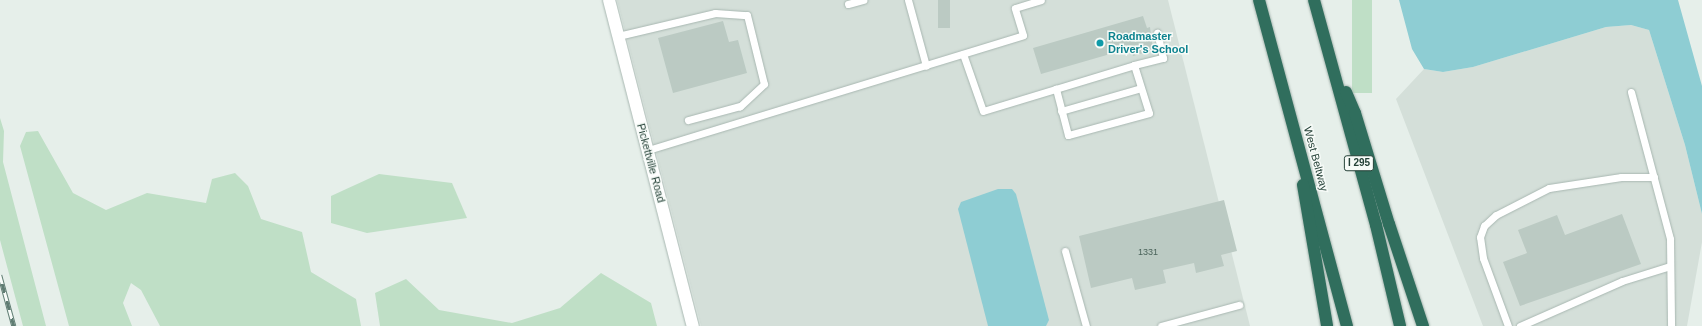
<!DOCTYPE html>
<html>
<head>
<meta charset="utf-8">
<style>
  body { margin:0 }
  #map { position:relative; width:1702px; height:326px; overflow:hidden; background:#e6efea; font-family:Arial,sans-serif }
  div>[style] { position:absolute }
  [style*='--x'] { left:calc(var(--x)*1px); top:calc(var(--y)*1px); width:calc(var(--w)*1px); rotate:calc(var(--a)*1deg) }
  .built>* { inset:0; background:#d4dfd9 }
  .green>* { inset:0; background:#bfdfc6; transform-origin:0 0 }
  .water>* { inset:0; background:#8ecdd3 }
  .building>* { inset:0; background:#bbcac3; transform-origin:0 0 }
  .roads { filter:drop-shadow(0 0 1px #a8b7b1) drop-shadow(0 0 1px #a8b7b1) }
  .service>* { height:7px; margin:-3.5px; padding:0 3.5px; transform-origin:3.5px; border-radius:3.5px; background:#fff }
  .tertiary>* { height:12px; margin:-6px; padding:0 6px; transform-origin:6px; border-radius:6px; background:#fff }
  .motorway>* { height:12px; margin:-6px; padding:0 6px; transform-origin:6px; border-radius:6px; background:#306e5d }
  .rail>* { height:4.5px; margin-top:-2.25px; transform-origin:0; background:repeating-linear-gradient(90deg,#f7fbf8 0 9px,#5f7c72 0 18px); box-sizing:border-box; border-block:1px solid #5f7c72 }
  .dots>* { width:11px; height:11px; translate:-50% -50%; box-sizing:border-box; border:2px solid #f7fbf8; border-radius:50% }
  span { translate:-50% -50%; white-space:nowrap; text-align:center; line-height:1.15; -webkit-text-stroke:3px #f7fbf8; paint-order:stroke }
  .number-label { font-size:9px; color:#4a635a }
  .number-label span { -webkit-text-stroke-width:0 }
  .shield-label span { padding:1px 3px; background:#f7fbf8; border:1px solid; border-radius:3px; -webkit-text-stroke-width:0 }
  .shield-label { font-size:10px; color:#244137; font-weight:700 }
  .culture-label { font-size:11px; color:#0d838f; font-weight:700 }
  .left { translate:0 -50%; text-align:left }
  .street-label { font-size:11px; color:#244137 }
</style>
</head>
<body>
<div id="map">
  <div class="built">
    <i style="clip-path:polygon(617px 0,1168px 0,1250px 326px,701px 326px)"></i>
    <i style="clip-path:polygon(1631px 25px,1649px 30px,1685px 145px,1702px 214px,1702px 242px,1687px 326px,1483px 326px,1396px 99px,1424px 69px,1443px 72px,1473px 67px,1606px 27px)"></i>
  </div>
  <div class="green">
    <i style="left:1352px;top:0;width:20px;height:93px"></i>
    <i style="clip-path:polygon(0 118px,4px 131px,3px 162px,46px 326px,23px 326px,0 240px)"></i>
    <i style="clip-path:polygon(38px 131px,73px 193px,106px 210px,147px 193px,206px 203px,212px 179px,235px 173px,248px 186px,261px 219px,302px 232px,311px 272px,356px 299px,361px 326px,160px 326px,141px 290px,131px 283px,123px 303px,132px 326px,69px 326px,20px 146px,26px 132px)"></i>
    <i style="clip-path:polygon(379px 174px,452px 183px,467px 218px,367px 233px,331px 223px,331px 196px)"></i>
    <i style="clip-path:polygon(601px 273px,651px 303px,657px 326px,380px 326px,375px 293px,406px 279px,439px 310px,512px 323px,560px 308px)"></i>
  </div>
  <div class="water">
    <i style="clip-path:polygon(1399px 0,1678px 0,1702px 86px,1702px 214px,1685px 145px,1649px 30px,1631px 25px,1606px 27px,1473px 67px,1443px 72px,1424px 69px,1412px 49px)"></i>
    <i style="clip-path:polygon(998px 189px,1012px 189px,1016px 194px,1049px 320px,1046px 326px,988px 326px,958px 209px,961px 202px)"></i>
  </div>
  <div class="building">
    <i style="left:938px;top:0;width:12px;height:28px"></i>
    <i style="clip-path:polygon(1143px 16px,1147px 28px,1150px 27px,1153px 50px,1133px 56px,1131px 48px,1041px 74px,1033px 48px)"></i>
    <i style="clip-path:polygon(723px 21px,729px 42px,738px 40px,747px 73px,673px 93px,658px 38px)"></i>
    <i style="clip-path:polygon(1224px 200px,1237px 251px,1221px 255px,1224px 266px,1196px 273px,1194px 263px,1163px 270px,1166px 283px,1135px 290px,1132px 278px,1091px 288px,1079px 236px)"></i>
    <i style="clip-path:polygon(1622px 214px,1641px 264px,1520px 306px,1503px 262px,1527px 253px,1518px 230px,1557px 215px,1565px 235px)"></i>
  </div>
  <div class="roads">
    <div class="service">
      <i style="--x:908;--y:0;--w:68;--a:74.7"></i>
      <i style="--x:848;--y:4;--w:16;--a:-15"></i>
      <i style="--x:618;--y:36;--w:100;--a:-13.3"></i>
      <i style="--x:715;--y:13;--w:32;--a:4"></i>
      <i style="--x:747;--y:15;--w:71;--a:76.2"></i>
      <i style="--x:764;--y:84;--w:33;--a:137"></i>
      <i style="--x:740;--y:106;--w:54;--a:164.9"></i>
      <i style="--x:963;--y:54;--w:60;--a:70.7"></i>
      <i style="--x:983;--y:111;--w:158;--a:-16.9"></i>
      <i style="--x:1134;--y:65;--w:50;--a:72.6"></i>
      <i style="--x:1149;--y:113;--w:84;--a:164.8"></i>
      <i style="--x:1068;--y:135;--w:48;--a:-104.6"></i>
      <i style="--x:1134;--y:65;--w:30;--a:-14"></i>
      <i style="--x:1163;--y:58;--w:26;--a:-103"></i>
      <i style="--x:1631;--y:92;--w:152;--a:75.1"></i>
      <i style="--x:1670;--y:239;--w:87;--a:89.3"></i>
      <i style="--x:1061;--y:111;--w:83;--a:-16"></i>
      <i style="--x:648;--y:150;--w:392;--a:-17"></i>
      <i style="--x:1023;--y:35;--w:28;--a:-107"></i>
      <i style="--x:1015;--y:8;--w:27;--a:-17"></i>
      <i style="--x:1065;--y:251;--w:78;--a:74.4"></i>
      <i style="--x:1161;--y:326;--w:81;--a:-15.1"></i>
      <i style="--x:1508;--y:326;--w:72;--a:-110.2"></i>
      <i style="--x:1483;--y:258;--w:21;--a:-98"></i>
      <i style="--x:1480;--y:237;--w:12;--a:-70"></i>
      <i style="--x:1484;--y:226;--w:16;--a:-43"></i>
      <i style="--x:1496;--y:215;--w:59;--a:-27"></i>
      <i style="--x:1549;--y:188;--w:73;--a:-8.7"></i>
      <i style="--x:1621;--y:177;--w:33;--a:0"></i>
      <i style="--x:1520;--y:326;--w:111;--a:-23.8"></i>
      <i style="--x:1622;--y:281;--w:50;--a:-17.4"></i>
    </div>
    <div class="tertiary">
      <i style="--x:609;--y:0;--w:337;--a:75.6"></i>
    </div>
    <div class="motorway">
      <i style="--x:1259;--y:0;--w:338;--a:74.9"></i>
      <i style="--x:1314;--y:0;--w:233;--a:74.6"></i>
      <i style="--x:1376;--y:225;--w:104;--a:76.6"></i>
      <i style="--x:1346;--y:92;--w:23;--a:67"></i>
      <i style="--x:1355;--y:113;--w:116;--a:73"></i>
      <i style="--x:1389;--y:224;--w:108;--a:71.6"></i>
      <i style="--x:1303;--y:185;--w:143;--a:80.3"></i>
    </div>
  </div>
  <div class="rail">
    <i style="--x:0;--y:275;--w:53;--a:74.6"></i>
  </div>
  <div class="dots">
    <i style="left:1100px;top:43px;background:#0f9aa8"></i>
  </div>
  <div class="number-label">
    <span style="left:1148px;top:252px">1331</span>
  </div>
  <div class="shield-label">
    <span style="left:1359px;top:163px">I 295</span>
  </div>
  <div class="culture-label">
    <span class="left" style="left:1108px;top:43px">Roadmaster<br>Driver's School</span>
  </div>
  <div class="street-label">
    <span style="left:1316px;top:159px;rotate:75deg">West Beltway</span>
    <span style="left:651px;top:163px;rotate:75deg">Pickettville Road</span>
  </div>
</div>
</body>
</html>
